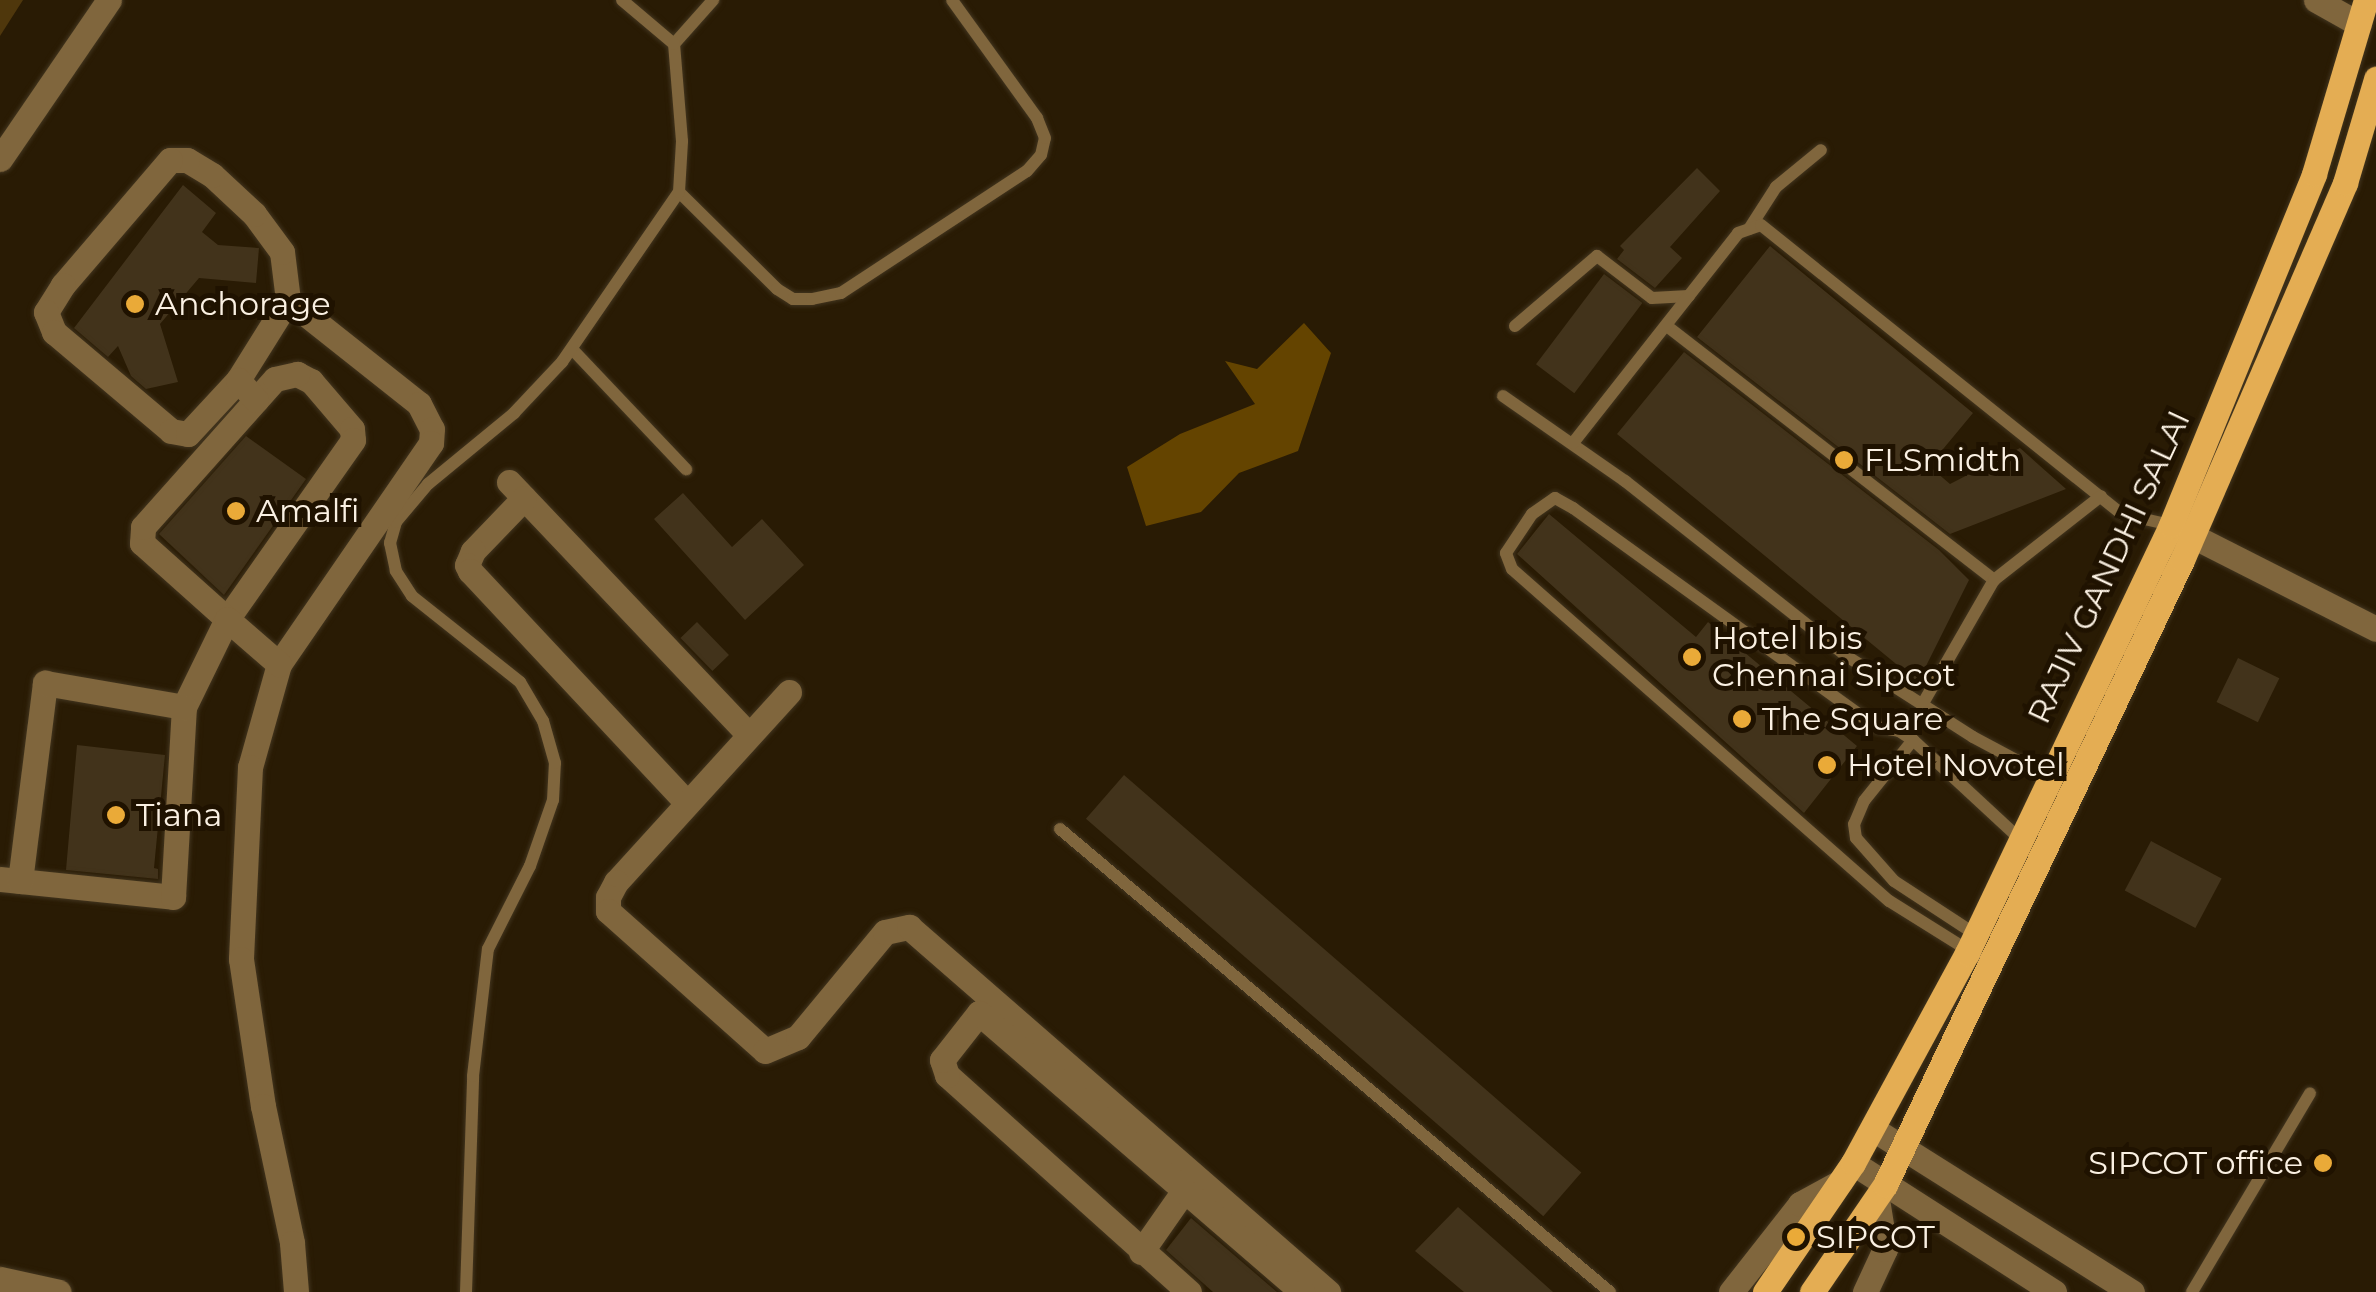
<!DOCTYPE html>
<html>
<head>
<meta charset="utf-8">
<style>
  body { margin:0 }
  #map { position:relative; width:2376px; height:1292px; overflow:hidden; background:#291b04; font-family:Montserrat,sans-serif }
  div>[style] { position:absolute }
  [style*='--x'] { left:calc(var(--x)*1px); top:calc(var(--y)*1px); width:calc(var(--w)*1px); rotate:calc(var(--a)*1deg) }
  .green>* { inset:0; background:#4f370c }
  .water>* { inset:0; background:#644400 }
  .building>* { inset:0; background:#42331b; transform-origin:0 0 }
  .roads { filter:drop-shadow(0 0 2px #42351f) drop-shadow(0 0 2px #42351f) }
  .service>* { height:12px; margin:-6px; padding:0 6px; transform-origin:6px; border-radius:6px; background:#80663d }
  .minor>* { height:25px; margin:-12.5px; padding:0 12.5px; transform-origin:12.5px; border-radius:12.5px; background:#80663d }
  .tertiary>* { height:25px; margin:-12.5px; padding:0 12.5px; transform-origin:12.5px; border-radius:12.5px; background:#80663d }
  .primary>* { height:25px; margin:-12.5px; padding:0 12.5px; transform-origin:12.5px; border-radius:12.5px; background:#e4ad53 }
  .dots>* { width:28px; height:28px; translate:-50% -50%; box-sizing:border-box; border:5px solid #1f1200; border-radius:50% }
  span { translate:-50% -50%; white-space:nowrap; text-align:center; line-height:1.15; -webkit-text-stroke:10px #1f1200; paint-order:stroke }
  .poi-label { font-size:32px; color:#faf0e2 }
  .left { translate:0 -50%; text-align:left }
  .right { translate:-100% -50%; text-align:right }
  .street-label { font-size:32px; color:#faf0e2 }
</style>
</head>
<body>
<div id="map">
  <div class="green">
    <i style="clip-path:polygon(0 0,23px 0,0 36px)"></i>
  </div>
  <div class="water">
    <i style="clip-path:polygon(1304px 323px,1331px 353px,1298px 451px,1239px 473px,1201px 512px,1146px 526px,1127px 467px,1180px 434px,1255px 404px,1225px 361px,1257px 369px)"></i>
  </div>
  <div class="building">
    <i style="clip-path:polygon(1697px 168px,1720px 191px,1670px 247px,1682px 258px,1655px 288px,1617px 259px,1624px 250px,1620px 246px)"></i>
    <i style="clip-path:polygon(183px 185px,216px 213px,202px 232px,218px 245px,259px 248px,256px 283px,199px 278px,160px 324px,178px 382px,146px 389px,131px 376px,118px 346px,108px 357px,74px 328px)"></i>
    <i style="clip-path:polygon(1770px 246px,1973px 413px,1929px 466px,1950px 484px,2020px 448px,2066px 489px,1950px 534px,1697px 337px)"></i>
    <i style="left:1604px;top:274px;width:48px;height:113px;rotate:37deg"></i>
    <i style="clip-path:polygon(1684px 352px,1939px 550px,1969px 580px,1918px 682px,1617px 434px)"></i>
    <i style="clip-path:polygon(246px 436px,306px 479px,224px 595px,159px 534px)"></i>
    <i style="clip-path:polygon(683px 493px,732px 547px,762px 519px,804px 565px,745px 620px,654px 519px)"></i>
    <i style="clip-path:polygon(1549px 514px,1696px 637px,1708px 622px,1857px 746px,1804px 813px,1517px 554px)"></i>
    <i style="left:697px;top:622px;width:46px;height:23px;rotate:46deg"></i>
    <i style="left:2238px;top:658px;width:46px;height:49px;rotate:26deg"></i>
    <i style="clip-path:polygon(77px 745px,165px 755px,154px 868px,158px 869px,158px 879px,66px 870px)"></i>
    <i style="left:1124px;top:775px;width:606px;height:58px;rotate:41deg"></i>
    <i style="left:2151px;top:841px;width:80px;height:56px;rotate:28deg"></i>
    <i style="clip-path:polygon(1458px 1207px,1553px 1292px,1464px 1292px,1415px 1251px)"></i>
    <i style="clip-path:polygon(1191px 1218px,1277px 1292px,1213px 1292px,1166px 1250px)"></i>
  </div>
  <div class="roads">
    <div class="service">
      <i style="--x:674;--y:44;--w:59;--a:-48.4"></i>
      <i style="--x:679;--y:192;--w:138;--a:44.7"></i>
      <i style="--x:777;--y:289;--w:19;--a:32"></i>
      <i style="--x:793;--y:299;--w:19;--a:0"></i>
      <i style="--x:812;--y:299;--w:30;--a:-12"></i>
      <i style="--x:841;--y:293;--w:222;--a:-33.3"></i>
      <i style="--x:1027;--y:171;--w:21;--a:-49"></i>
      <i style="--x:1041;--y:155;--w:17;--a:-77"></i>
      <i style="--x:1045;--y:138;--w:22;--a:-112"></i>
      <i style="--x:1037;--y:118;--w:145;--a:-125.8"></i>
      <i style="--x:1749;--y:229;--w:50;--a:-57.3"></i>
      <i style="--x:1776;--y:187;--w:58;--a:-39.4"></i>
      <i style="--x:1515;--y:326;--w:108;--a:-40.5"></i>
      <i style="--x:1597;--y:256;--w:69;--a:37.4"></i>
      <i style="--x:1652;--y:298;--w:37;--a:-3"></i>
      <i style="--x:1668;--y:327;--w:413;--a:37.8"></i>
      <i style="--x:572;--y:349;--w:166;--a:46.5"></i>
      <i style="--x:1503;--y:396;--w:149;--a:34.9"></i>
      <i style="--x:1625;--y:481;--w:284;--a:38.3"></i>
      <i style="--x:1848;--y:657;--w:148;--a:32.6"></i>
      <i style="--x:1973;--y:737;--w:85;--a:28.1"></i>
      <i style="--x:1573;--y:443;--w:267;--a:-51.8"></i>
      <i style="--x:1738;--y:233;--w:24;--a:-19"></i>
      <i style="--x:1761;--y:225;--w:462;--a:38.7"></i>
      <i style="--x:2122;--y:514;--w:50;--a:12.7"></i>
      <i style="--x:1922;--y:705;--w:144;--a:-60.1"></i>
      <i style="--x:1994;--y:580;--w:136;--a:-38.1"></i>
      <i style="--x:1913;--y:740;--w:78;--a:128.8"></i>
      <i style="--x:1864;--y:801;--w:25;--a:113"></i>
      <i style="--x:1854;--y:824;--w:14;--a:82"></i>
      <i style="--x:1856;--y:838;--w:57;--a:48.5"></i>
      <i style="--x:1894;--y:881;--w:97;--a:33.2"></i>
      <i style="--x:1060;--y:829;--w:719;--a:40.09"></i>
      <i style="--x:1990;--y:964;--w:119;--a:-148"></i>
      <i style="--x:1889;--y:901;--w:502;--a:-138.63"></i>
      <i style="--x:1512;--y:569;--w:17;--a:-111"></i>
      <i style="--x:1506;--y:553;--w:47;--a:-56.3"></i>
      <i style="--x:1532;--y:514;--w:28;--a:-35"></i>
      <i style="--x:1555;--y:498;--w:21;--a:29"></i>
      <i style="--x:1573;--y:508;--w:375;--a:35.8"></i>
      <i style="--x:1877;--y:727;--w:22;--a:10"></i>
      <i style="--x:1899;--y:731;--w:17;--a:33"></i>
      <i style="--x:1913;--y:740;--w:144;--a:42.8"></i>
      <i style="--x:466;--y:1292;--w:216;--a:-88.1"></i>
      <i style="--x:473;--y:1076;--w:128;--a:-83.3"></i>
      <i style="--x:488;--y:949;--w:93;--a:-63.2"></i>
      <i style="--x:530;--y:866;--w:70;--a:-70.8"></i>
      <i style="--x:553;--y:800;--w:37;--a:-87"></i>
      <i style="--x:555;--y:763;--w:44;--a:-105.9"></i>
      <i style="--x:543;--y:721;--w:45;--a:-120.5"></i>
      <i style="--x:520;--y:682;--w:138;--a:-141.5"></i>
      <i style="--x:412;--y:596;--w:30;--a:-123"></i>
      <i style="--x:396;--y:571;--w:29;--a:-102"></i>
      <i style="--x:390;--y:543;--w:22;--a:-74"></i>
      <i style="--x:396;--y:522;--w:50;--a:-49.9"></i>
      <i style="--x:428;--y:484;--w:112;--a:-39.5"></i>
      <i style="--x:514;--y:413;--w:70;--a:-46.7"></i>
      <i style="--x:562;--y:362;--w:206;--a:-55.5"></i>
      <i style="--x:679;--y:192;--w:51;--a:-86.6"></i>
      <i style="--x:682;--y:141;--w:97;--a:-94.7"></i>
      <i style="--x:674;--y:44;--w:68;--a:-139.8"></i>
      <i style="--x:2192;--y:1292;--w:231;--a:-59.3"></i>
    </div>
    <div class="minor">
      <i style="--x:2316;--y:0;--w:49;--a:29.2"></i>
      <i style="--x:0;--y:159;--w:193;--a:-55.6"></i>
      <i style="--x:288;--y:300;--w:167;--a:38.4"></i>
      <i style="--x:419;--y:404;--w:28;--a:63"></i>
      <i style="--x:432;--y:429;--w:14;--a:94"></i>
      <i style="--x:431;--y:443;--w:268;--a:124.5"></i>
      <i style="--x:279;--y:664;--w:107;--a:105.7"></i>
      <i style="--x:250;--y:767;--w:192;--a:92.7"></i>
      <i style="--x:241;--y:959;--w:149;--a:81.5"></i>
      <i style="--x:263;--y:1106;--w:140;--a:78"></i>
      <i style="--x:292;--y:1243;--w:49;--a:85.3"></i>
      <i style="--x:297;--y:374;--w:16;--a:27"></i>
      <i style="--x:311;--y:381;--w:63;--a:49.5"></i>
      <i style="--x:352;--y:429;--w:11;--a:85"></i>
      <i style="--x:353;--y:440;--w:219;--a:125.1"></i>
      <i style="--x:227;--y:619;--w:114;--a:-138.2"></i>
      <i style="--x:142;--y:543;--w:16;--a:-86"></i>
      <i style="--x:143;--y:527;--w:198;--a:-48.3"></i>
      <i style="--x:275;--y:379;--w:23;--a:-13"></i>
      <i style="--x:238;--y:380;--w:94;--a:-58"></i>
      <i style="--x:288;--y:300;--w:48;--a:-97.1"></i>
      <i style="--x:282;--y:252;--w:47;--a:-126.4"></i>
      <i style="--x:254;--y:214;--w:57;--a:-137.1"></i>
      <i style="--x:212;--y:175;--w:29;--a:-149"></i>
      <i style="--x:187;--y:160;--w:17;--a:180"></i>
      <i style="--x:170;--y:160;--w:165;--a:130.6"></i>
      <i style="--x:63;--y:285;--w:32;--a:122"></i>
      <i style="--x:46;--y:312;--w:22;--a:68"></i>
      <i style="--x:54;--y:332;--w:153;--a:40.2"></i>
      <i style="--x:171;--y:431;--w:17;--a:10"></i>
      <i style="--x:188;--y:434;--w:74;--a:-47.2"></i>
      <i style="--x:238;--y:380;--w:27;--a:48"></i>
      <i style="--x:509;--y:482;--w:346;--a:46.5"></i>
      <i style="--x:524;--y:498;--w:74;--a:133.9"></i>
      <i style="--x:473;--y:551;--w:15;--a:113"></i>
      <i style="--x:467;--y:565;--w:7;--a:63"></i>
      <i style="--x:470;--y:571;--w:316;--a:46.9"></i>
      <i style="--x:2175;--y:527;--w:225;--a:26.9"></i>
      <i style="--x:789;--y:692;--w:257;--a:132.3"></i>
      <i style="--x:616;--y:882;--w:17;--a:118"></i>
      <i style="--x:608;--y:897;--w:14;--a:90"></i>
      <i style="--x:608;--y:911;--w:210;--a:41.7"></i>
      <i style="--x:765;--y:1051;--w:36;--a:-23"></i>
      <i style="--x:798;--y:1037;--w:136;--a:-50.4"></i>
      <i style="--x:885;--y:932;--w:25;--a:-12"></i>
      <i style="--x:909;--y:927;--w:556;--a:41.06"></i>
      <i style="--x:0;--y:879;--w:174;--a:5.9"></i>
      <i style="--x:173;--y:897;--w:190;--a:-86.7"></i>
      <i style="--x:184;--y:707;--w:98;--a:-64"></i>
      <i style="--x:227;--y:619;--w:69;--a:40.9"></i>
      <i style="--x:20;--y:881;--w:200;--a:-82.8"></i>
      <i style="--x:45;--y:683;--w:141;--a:9.8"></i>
      <i style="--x:1141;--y:1252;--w:73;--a:-55"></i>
      <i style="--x:0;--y:1279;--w:60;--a:12.4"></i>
      <i style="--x:1189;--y:1292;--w:325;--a:-138.1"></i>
      <i style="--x:947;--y:1075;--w:16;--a:-108"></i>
      <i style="--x:942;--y:1060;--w:60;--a:-51.8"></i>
      <i style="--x:979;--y:1013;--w:427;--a:40.8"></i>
    </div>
    <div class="tertiary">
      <i style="--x:1873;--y:1129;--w:306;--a:32.2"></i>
      <i style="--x:1853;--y:1163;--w:239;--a:32.7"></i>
      <i style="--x:1731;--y:1292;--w:112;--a:-51.9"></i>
      <i style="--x:1800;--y:1204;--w:46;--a:-28.8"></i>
      <i style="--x:1865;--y:1292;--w:47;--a:-65.1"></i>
      <i style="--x:1885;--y:1249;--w:51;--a:-99.1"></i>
    </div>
    <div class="primary">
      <i style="--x:1765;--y:1292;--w:156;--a:-55.7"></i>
      <i style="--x:1853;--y:1163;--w:239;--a:-61.5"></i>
      <i style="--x:1967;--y:953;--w:474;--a:-64.5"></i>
      <i style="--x:2171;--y:525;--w:379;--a:-67.8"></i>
      <i style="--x:2314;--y:174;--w:182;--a:-73.4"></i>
      <i style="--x:1812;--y:1292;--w:130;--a:-55.7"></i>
      <i style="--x:1885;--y:1185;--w:692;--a:-64.58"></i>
      <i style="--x:2182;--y:560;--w:411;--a:-66.6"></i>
      <i style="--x:2345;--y:183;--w:109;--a:-73.4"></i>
    </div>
  </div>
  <div class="dots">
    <i style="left:135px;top:304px;background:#eaaa38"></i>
    <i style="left:1844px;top:460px;background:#eaaa38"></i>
    <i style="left:236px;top:511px;background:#eaaa38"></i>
    <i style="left:1692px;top:657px;background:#eaaa38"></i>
    <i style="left:1742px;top:719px;background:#eaaa38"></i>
    <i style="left:1827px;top:765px;background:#eaaa38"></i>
    <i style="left:116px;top:815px;background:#eaaa38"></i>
    <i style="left:2323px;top:1163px;background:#eaaa38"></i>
    <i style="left:1796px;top:1237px;background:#eaaa38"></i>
  </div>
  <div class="poi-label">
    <span class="left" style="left:155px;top:304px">Anchorage</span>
    <span class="left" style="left:1864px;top:460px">FLSmidth</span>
    <span class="left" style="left:256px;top:511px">Amalfi</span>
    <span class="left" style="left:1712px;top:657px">Hotel Ibis<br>Chennai Sipcot</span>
    <span class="left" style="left:1762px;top:719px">The Square</span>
    <span class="left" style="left:1847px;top:765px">Hotel Novotel</span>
    <span class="left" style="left:136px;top:815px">Tiana</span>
    <span class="right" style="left:2303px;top:1163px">SIPCOT office</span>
    <span class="left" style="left:1816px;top:1237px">SIPCOT</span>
  </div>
  <div class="street-label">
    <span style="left:2109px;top:567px;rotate:-65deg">RAJIV GANDHI SALAI</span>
  </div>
</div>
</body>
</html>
